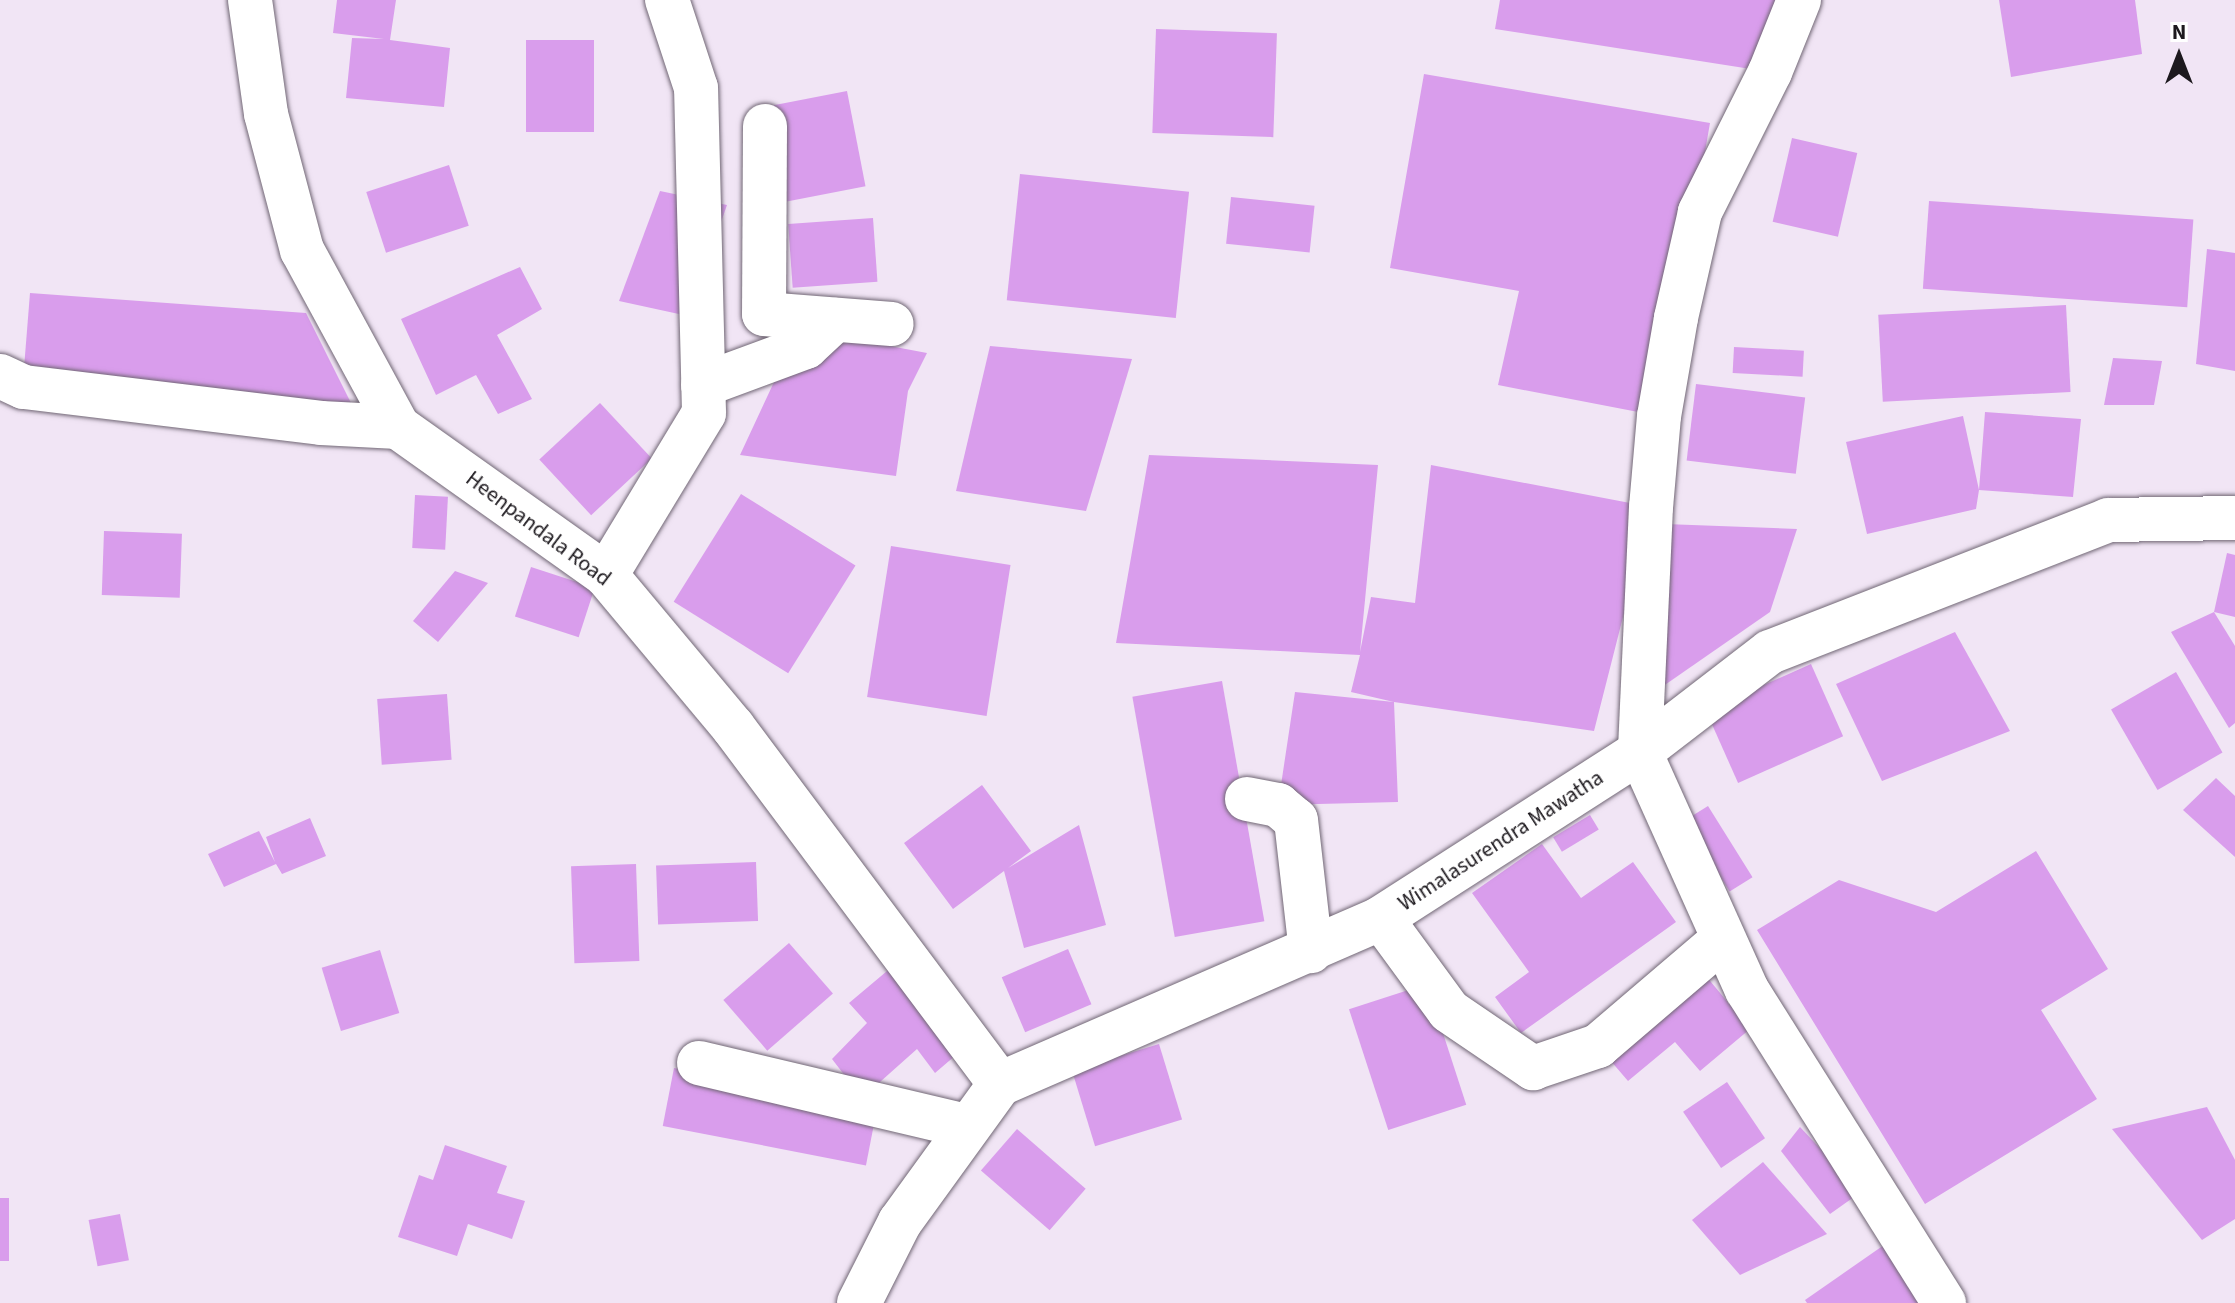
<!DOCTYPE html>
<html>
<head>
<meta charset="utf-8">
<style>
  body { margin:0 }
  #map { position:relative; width:2235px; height:1303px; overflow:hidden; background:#f1e5f5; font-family:"Source Sans 3",sans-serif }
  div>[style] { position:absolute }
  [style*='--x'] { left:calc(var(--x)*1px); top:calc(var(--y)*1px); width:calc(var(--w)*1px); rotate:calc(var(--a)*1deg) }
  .building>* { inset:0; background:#d99dec; transform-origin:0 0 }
  .roads { filter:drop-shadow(0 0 2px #716775) drop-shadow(0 0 2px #716775) }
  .minor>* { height:44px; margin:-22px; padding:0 22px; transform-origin:22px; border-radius:22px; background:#fff }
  span { translate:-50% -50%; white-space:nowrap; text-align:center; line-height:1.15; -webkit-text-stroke:6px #fff; paint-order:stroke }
  .street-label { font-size:22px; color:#1d191e }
  .north { position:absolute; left:2139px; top:16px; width:80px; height:80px; -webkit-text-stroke:6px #fff; paint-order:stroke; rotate:0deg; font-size:22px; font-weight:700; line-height:32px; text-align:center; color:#1d191e }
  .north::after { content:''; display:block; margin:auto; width:28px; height:36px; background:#1d191e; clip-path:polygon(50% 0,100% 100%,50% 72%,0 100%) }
</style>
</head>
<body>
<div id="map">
  <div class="building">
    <i style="clip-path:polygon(337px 0,396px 0,390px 40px,450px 48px,444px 107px,346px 98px,352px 38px,384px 39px,333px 33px)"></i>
    <i style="clip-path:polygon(1500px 0,1781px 0,1770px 72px,1495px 29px)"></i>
    <i style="clip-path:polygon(1999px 0,2135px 0,2142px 54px,2011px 77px)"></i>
    <i style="left:1156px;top:29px;width:121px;height:104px;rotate:2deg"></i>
    <i style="left:526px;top:40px;width:68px;height:92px"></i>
    <i style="clip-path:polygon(1424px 74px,1710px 123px,1659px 416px,1498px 385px,1519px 291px,1390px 268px)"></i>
    <i style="left:847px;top:91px;width:97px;height:88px;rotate:79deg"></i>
    <i style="left:1792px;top:138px;width:67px;height:86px;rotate:13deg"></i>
    <i style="left:449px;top:165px;width:64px;height:87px;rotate:72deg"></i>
    <i style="left:1020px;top:174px;width:170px;height:127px;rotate:6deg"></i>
    <i style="clip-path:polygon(660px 191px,727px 205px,688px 316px,619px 301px)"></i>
    <i style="left:1231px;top:197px;width:84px;height:47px;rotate:6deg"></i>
    <i style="left:1929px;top:201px;width:265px;height:88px;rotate:4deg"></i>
    <i style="left:873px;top:218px;width:64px;height:85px;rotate:86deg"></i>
    <i style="clip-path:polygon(2207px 249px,2235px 253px,2235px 371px,2196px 364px)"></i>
    <i style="clip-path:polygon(520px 267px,542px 309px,497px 335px,532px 399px,498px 414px,476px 375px,436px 395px,401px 319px)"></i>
    <i style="clip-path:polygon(30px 293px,306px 313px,352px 405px,24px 368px)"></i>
    <i style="left:2066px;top:305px;width:87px;height:188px;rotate:87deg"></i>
    <i style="clip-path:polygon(789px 327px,927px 353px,908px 391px,896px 476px,740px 455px,781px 367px)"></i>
    <i style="clip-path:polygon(990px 346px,1132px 359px,1086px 511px,956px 491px)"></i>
    <i style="left:1734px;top:347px;width:70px;height:26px;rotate:3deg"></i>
    <i style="clip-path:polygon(2113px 358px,2162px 361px,2154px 405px,2104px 405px)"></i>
    <i style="left:1696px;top:384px;width:110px;height:77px;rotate:7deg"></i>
    <i style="left:600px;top:403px;width:76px;height:83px;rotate:47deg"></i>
    <i style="clip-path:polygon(1985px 412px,2081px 419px,2073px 497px,1979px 490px,1976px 509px,1867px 534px,1846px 442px,1963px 416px,1979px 490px)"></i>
    <i style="clip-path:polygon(1149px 455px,1378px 465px,1360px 652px,1371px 597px,1415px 603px,1431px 465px,1651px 507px,1594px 731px,1394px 702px,1398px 802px,1278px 805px,1295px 692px,1394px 702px,1351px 692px,1360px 655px,1116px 643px)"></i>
    <i style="left:741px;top:494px;width:135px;height:127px;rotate:32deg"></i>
    <i style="left:415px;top:495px;width:33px;height:53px;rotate:3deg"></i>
    <i style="clip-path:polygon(1665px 524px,1797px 529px,1770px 612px,1659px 689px)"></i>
    <i style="left:104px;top:531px;width:78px;height:64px;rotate:2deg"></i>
    <i style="left:891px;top:546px;width:121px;height:153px;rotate:9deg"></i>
    <i style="clip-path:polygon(2227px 553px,2235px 555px,2235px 617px,2214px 612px)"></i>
    <i style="left:531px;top:567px;width:67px;height:52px;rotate:18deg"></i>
    <i style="clip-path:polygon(455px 571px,488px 583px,438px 642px,413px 621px)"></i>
    <i style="clip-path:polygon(2214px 612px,2235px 646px,2235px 723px,2229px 728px,2171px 632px)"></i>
    <i style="clip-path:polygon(1955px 632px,2010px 731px,1882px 781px,1836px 684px)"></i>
    <i style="left:1811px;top:664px;width:79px;height:115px;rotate:66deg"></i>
    <i style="left:2176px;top:672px;width:93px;height:75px;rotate:60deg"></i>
    <i style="left:1222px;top:681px;width:244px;height:91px;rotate:80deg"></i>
    <i style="left:447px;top:694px;width:66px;height:70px;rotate:86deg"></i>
    <i style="clip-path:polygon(2216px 778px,2235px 796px,2235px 857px,2183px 810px)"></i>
    <i style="clip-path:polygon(982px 785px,1031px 851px,1008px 868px,1079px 825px,1106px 925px,1024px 948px,1004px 871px,953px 909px,904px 843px)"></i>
    <i style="left:1708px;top:806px;width:84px;height:27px;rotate:58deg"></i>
    <i style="left:1590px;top:815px;width:17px;height:43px;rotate:59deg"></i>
    <i style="clip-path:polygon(310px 818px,326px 856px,282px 874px,276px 864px,224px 887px,208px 854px,259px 831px,275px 862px,266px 837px)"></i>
    <i style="clip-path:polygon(1542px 844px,1581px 898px,1633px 862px,1676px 922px,1521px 1033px,1495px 997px,1529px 972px,1472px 893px)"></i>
    <i style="clip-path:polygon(2036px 851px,2108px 969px,2041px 1010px,2097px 1099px,1925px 1204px,1757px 930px,1839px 880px,1936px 912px)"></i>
    <i style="left:756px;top:862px;width:59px;height:100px;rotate:88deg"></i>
    <i style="left:636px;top:864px;width:97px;height:65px;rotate:88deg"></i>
    <i style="left:789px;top:943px;width:67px;height:87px;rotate:49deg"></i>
    <i style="left:1068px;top:949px;width:60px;height:72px;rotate:67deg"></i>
    <i style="left:380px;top:950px;width:66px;height:61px;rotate:73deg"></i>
    <i style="clip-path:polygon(1696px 964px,1750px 1029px,1700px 1071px,1675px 1042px,1628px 1081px,1598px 1046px)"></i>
    <i style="clip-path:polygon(893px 966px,956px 1055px,935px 1073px,917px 1049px,862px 1098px,832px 1059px,867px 1023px,849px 1003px)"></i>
    <i style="left:1427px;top:984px;width:127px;height:82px;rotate:72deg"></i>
    <i style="left:1159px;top:1044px;width:79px;height:91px;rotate:73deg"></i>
    <i style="left:674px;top:1068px;width:207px;height:59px;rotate:11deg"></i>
    <i style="left:1727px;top:1082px;width:68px;height:53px;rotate:56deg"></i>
    <i style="clip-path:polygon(2207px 1107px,2235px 1160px,2235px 1219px,2202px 1240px,2112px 1129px)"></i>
    <i style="clip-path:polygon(1800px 1127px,1861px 1192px,1830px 1214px,1781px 1151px)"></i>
    <i style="left:1017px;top:1129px;width:91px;height:55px;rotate:41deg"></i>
    <i style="clip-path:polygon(445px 1145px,507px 1166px,497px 1193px,525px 1201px,512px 1239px,468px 1224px,457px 1256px,398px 1237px,419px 1175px,433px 1180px)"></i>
    <i style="clip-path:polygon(1763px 1162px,1827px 1234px,1740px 1275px,1692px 1220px)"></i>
    <i style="left:0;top:1198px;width:9px;height:63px"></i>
    <i style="left:120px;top:1214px;width:47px;height:32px;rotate:79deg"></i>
    <i style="clip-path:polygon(1884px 1245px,1925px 1303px,1807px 1303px,1805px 1300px)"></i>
  </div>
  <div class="roads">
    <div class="minor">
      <i style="--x:250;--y:0;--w:115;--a:82"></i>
      <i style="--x:266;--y:114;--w:141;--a:75.2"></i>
      <i style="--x:302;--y:250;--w:201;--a:61.5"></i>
      <i style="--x:398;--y:427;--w:255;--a:35.4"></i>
      <i style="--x:606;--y:575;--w:198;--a:50.1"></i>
      <i style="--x:733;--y:727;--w:446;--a:53.2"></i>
      <i style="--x:1799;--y:0;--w:78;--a:111.9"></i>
      <i style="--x:1770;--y:72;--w:157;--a:116.6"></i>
      <i style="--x:1700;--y:212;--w:109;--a:102.8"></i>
      <i style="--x:1676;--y:318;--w:99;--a:99.8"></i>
      <i style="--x:1659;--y:416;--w:91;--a:95"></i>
      <i style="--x:1651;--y:507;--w:245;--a:92.6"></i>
      <i style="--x:1640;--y:752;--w:261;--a:65.8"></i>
      <i style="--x:1747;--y:990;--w:370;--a:57.8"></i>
      <i style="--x:765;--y:126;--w:188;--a:90.3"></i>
      <i style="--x:764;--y:314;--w:128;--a:4.5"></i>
      <i style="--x:0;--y:376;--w:26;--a:25"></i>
      <i style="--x:24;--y:387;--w:299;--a:6.9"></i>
      <i style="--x:321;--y:423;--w:77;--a:3"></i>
      <i style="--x:703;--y:385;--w:110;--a:-20.3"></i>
      <i style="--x:806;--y:347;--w:40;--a:-43"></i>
      <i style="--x:606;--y:575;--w:189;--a:-58.8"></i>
      <i style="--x:704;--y:413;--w:325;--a:-91.4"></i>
      <i style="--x:696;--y:88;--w:93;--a:-108.2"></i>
      <i style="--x:1247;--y:799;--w:32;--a:11"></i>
      <i style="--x:1278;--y:805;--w:23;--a:40"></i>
      <i style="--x:1296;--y:820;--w:132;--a:83.5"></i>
      <i style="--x:1381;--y:918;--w:115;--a:53.8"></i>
      <i style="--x:1449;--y:1011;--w:102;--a:34.2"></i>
      <i style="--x:1533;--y:1068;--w:69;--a:-18.7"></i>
      <i style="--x:1598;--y:1046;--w:163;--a:-40.5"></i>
      <i style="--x:699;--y:1063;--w:274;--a:13.3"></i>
      <i style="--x:859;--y:1303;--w:91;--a:-63.2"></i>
      <i style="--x:900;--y:1222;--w:170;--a:-54.1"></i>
      <i style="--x:1000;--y:1084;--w:416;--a:-23.5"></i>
      <i style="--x:1381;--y:918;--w:308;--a:-32.7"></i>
      <i style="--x:1640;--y:752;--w:164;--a:-37.6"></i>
      <i style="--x:1770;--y:652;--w:363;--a:-21.3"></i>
      <i style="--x:2108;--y:520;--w:127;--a:-0.9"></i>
    </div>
  </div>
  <div class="street-label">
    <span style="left:538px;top:529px;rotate:37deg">Heenpandala Road</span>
    <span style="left:1501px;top:841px;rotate:-33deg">Wimalasurendra Mawatha</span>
  </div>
  <div class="north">N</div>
</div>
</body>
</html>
